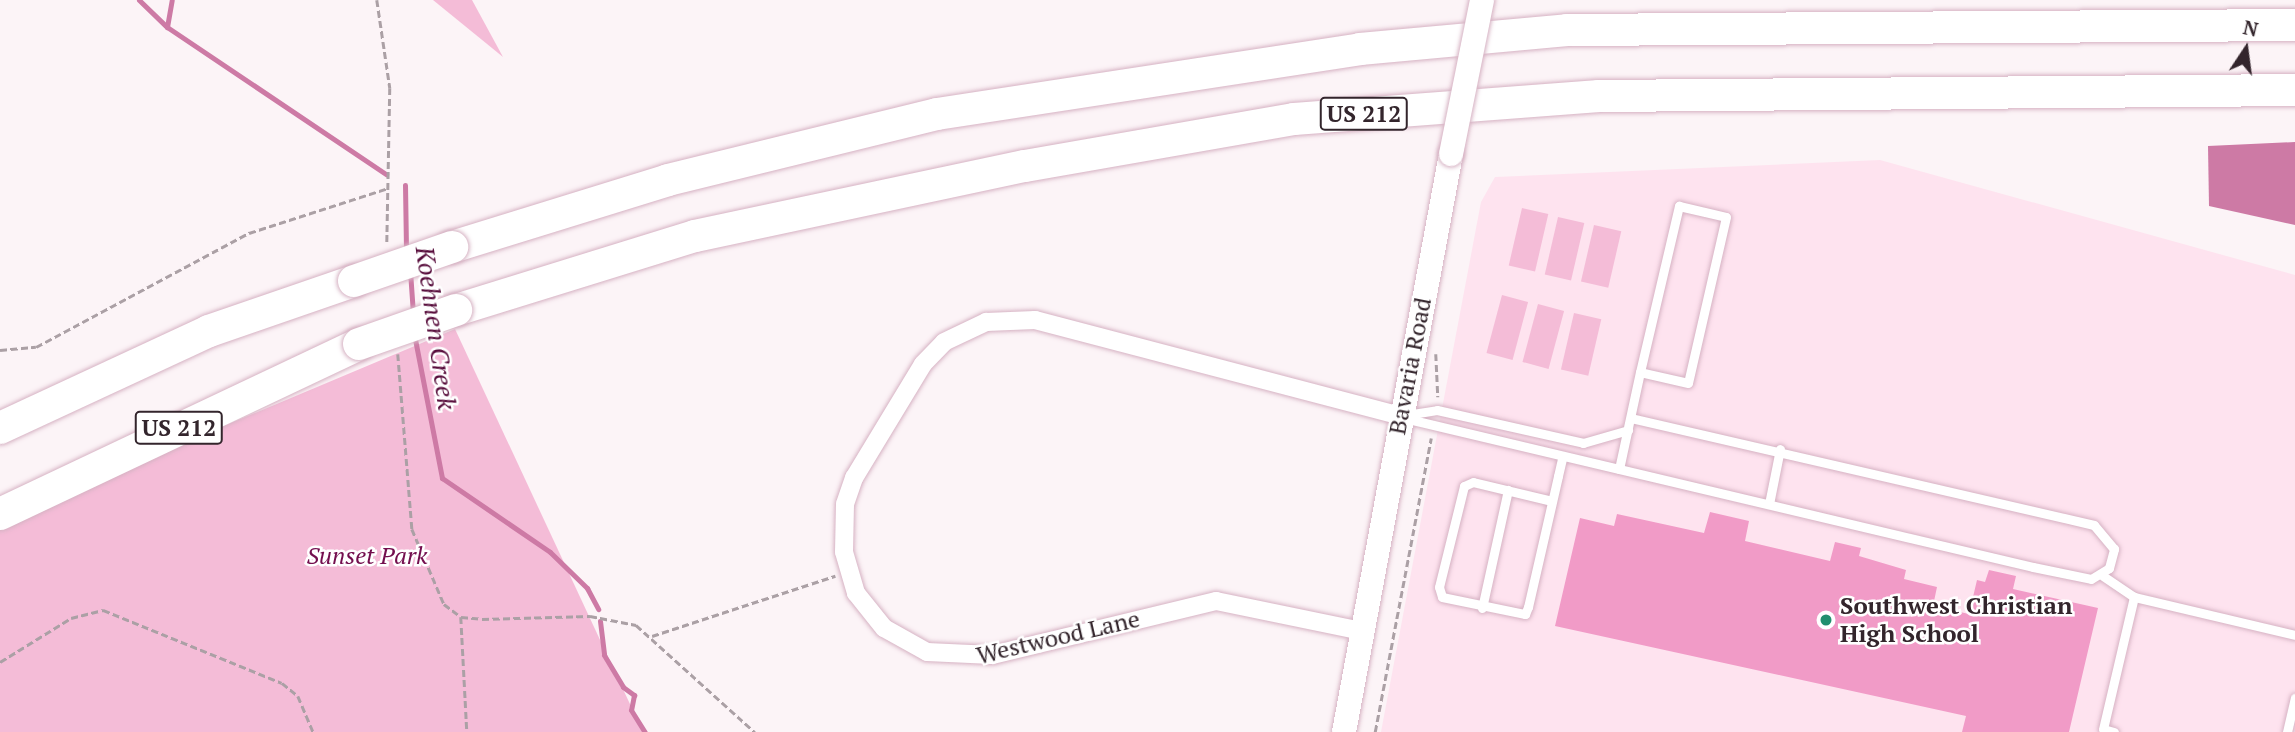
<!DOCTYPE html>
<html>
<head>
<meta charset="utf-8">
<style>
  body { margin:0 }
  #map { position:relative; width:2295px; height:732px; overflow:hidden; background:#fcf4f7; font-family:"PT Serif",serif }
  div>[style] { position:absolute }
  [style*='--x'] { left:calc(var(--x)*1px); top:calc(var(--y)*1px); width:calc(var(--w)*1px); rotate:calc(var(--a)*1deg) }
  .built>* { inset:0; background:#fee3ef }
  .green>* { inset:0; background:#f4bcd7; transform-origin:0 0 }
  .water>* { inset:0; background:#cd7aa5 }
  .stream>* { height:5px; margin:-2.5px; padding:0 2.5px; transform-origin:2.5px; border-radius:2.5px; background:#cd7aa5 }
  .building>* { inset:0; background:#f19bc7 }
  .path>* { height:2.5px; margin-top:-1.25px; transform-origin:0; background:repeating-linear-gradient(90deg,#aba0a5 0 7px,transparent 0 10.5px) }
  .roads { filter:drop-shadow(0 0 2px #d6b2c3) drop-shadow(0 0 2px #d6b2c3) }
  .lane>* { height:9px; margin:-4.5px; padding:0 4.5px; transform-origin:4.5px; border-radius:4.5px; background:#fff }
  .street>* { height:18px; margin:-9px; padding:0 9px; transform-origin:9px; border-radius:9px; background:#fff }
  .secondary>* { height:24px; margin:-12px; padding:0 12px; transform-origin:12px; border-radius:12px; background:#fff }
  .highway>* { height:32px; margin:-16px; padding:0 16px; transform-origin:16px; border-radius:16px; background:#fff }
  .bridges { filter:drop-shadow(0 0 2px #d6b2c3) drop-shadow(0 0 2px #d6b2c3) }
  .secondary-bridge>* { height:24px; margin:-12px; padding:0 12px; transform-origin:12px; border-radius:12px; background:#fff }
  .highway-bridge>* { height:32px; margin:-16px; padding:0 16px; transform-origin:16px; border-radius:16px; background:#fff }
  .dots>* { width:19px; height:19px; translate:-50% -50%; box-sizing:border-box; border:4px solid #fff; border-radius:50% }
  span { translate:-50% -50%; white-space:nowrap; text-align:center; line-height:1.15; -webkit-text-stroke:5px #fff; paint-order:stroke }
  .shield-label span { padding:2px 5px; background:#fff; border:2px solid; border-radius:5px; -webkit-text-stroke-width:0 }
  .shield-label { font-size:23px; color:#33252c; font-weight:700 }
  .street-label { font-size:24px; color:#33252c }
  .park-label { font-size:24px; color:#730e4e; font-style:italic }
  .poi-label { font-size:24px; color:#33252c; font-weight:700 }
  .left { translate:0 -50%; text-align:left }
  .water-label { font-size:26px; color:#570c3b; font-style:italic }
  .north { position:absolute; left:2211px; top:14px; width:70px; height:70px; -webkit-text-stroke:5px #fff; paint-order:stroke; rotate:13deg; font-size:19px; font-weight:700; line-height:28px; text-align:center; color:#33252c }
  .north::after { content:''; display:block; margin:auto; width:24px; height:32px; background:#33252c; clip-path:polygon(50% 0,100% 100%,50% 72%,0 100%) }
</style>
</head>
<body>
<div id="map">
  <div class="built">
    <i style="clip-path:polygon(1880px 160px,2295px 275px,2295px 732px,1381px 732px,1481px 202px,1495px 177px)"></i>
  </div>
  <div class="green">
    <i style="clip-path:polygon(433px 0,472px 0,503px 57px)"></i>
    <i style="left:1522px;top:208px;width:27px;height:59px;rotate:13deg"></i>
    <i style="left:1558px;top:217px;width:27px;height:59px;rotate:13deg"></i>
    <i style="left:1594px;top:225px;width:28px;height:58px;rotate:13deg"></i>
    <i style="left:1502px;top:295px;width:27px;height:60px;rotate:15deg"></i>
    <i style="left:1538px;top:304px;width:27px;height:60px;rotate:15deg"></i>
    <i style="left:1574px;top:313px;width:28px;height:58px;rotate:13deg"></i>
    <i style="clip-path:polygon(455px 329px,643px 732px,0 732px,0 520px)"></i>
  </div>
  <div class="water">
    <i style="clip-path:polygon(2295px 142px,2295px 225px,2209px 206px,2208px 146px)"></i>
  </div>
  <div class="stream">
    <i style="--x:139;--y:0;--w:39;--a:44"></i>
    <i style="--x:167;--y:27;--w:264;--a:33.9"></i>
    <i style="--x:167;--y:27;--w:27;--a:-80"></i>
    <i style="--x:405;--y:185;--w:66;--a:89.1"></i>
    <i style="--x:410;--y:271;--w:43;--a:86"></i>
    <i style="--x:414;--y:334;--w:147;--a:79"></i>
    <i style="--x:442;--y:478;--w:131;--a:34.4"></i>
    <i style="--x:550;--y:552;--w:52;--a:44.2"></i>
    <i style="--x:587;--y:588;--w:24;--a:62"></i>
    <i style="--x:600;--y:621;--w:34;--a:83"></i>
    <i style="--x:604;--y:655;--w:37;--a:59"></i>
    <i style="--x:623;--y:687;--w:14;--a:36"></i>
    <i style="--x:634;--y:695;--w:15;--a:101"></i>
    <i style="--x:631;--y:710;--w:26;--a:58"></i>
  </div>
  <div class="building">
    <i style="clip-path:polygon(1710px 512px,1749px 521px,1745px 541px,1830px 561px,1835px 542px,1861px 548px,1859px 556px,1906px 570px,1904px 579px,1937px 587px,1933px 606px,1969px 614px,1977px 580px,1985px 582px,1989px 570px,2016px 576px,2013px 589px,2098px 608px,2069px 732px,1962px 732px,1966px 716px,1555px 626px,1580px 518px,1614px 526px,1617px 514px,1704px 533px)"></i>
  </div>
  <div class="path">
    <i style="--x:377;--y:0;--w:89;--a:81.6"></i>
    <i style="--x:390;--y:88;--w:155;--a:91.1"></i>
    <i style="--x:0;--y:350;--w:36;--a:-5"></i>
    <i style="--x:36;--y:347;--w:242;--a:-28.2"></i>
    <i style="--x:249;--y:233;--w:146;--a:-17.9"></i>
    <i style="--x:398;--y:354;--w:176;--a:85.4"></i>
    <i style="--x:412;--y:529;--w:82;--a:66.9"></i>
    <i style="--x:444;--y:604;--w:21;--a:37"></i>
    <i style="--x:461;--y:617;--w:21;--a:5"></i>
    <i style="--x:482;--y:619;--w:108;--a:-1.6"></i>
    <i style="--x:590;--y:616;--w:47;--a:11.1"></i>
    <i style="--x:636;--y:625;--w:160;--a:42"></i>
    <i style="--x:1436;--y:354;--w:43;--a:87.3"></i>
    <i style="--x:461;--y:617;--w:115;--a:87"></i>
    <i style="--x:652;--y:636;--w:193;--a:-18.2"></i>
    <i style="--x:0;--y:662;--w:84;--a:-31.8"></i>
    <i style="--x:71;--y:618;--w:33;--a:-14"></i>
    <i style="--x:103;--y:610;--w:193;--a:22.2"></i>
    <i style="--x:282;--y:683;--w:21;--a:39"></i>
    <i style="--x:298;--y:696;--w:39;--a:67"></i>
    <i style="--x:1375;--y:732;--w:299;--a:-79.2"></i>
  </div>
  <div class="roads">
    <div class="lane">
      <i style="--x:1406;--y:415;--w:31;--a:-9"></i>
      <i style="--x:1437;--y:410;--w:150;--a:12.7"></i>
      <i style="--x:1583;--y:443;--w:47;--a:-16.1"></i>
      <i style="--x:1404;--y:418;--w:646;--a:13.33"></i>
      <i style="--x:2033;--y:567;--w:59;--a:11.7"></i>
      <i style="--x:2091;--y:579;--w:21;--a:-31"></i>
      <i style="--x:2109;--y:568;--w:20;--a:-75"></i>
      <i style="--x:2114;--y:549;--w:31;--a:-130"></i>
      <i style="--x:2094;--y:525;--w:475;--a:-167"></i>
      <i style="--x:1619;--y:469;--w:99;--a:-77.8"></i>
      <i style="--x:1640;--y:372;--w:171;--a:-76.8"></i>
      <i style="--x:1679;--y:206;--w:48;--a:13.2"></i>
      <i style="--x:1726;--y:217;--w:170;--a:102.9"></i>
      <i style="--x:1688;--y:383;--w:49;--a:-167.1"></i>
      <i style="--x:1552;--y:501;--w:81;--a:-166.5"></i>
      <i style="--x:1473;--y:482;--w:10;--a:156"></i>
      <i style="--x:1464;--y:486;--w:104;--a:103.9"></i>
      <i style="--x:1439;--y:587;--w:10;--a:73"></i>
      <i style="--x:1442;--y:597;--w:85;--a:11.6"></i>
      <i style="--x:1525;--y:614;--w:8;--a:-67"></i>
      <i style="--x:1528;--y:607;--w:134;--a:-77.1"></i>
      <i style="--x:1558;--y:476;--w:18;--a:-77"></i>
      <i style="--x:1769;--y:504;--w:56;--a:-78.7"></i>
      <i style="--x:2103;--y:576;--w:37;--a:34"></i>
      <i style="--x:2134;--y:597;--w:165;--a:13.3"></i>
      <i style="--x:1482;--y:608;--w:121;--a:-77.6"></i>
      <i style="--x:2114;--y:732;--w:11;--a:-165"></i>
      <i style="--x:2103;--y:729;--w:136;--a:-76.8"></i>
      <i style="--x:2287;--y:732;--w:35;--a:-77"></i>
    </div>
    <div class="street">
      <i style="--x:1362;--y:631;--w:149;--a:-168.4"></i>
      <i style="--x:1216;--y:601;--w:230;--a:166.4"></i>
      <i style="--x:992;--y:655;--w:65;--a:-177.4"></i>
      <i style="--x:927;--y:652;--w:49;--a:-150.8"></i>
      <i style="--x:884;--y:628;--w:45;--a:-128.7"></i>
      <i style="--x:856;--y:593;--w:43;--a:-106.3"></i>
      <i style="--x:844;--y:552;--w:48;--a:-88.8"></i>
      <i style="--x:845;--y:504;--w:28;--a:-71"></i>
      <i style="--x:854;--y:478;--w:133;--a:-58.8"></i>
      <i style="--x:923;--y:364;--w:30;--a:-46"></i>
      <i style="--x:944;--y:342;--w:47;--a:-25.5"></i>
      <i style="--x:986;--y:322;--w:49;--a:-2.3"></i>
      <i style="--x:1035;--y:320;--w:377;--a:14.7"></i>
    </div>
    <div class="secondary">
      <i style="--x:1344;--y:732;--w:588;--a:-79.51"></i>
    </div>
    <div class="highway">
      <i style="--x:452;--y:247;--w:226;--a:-17.2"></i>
      <i style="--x:668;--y:180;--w:277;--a:-13.8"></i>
      <i style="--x:937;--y:114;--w:428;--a:-8.7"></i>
      <i style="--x:1360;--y:49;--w:208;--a:-5.2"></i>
      <i style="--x:1567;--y:30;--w:728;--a:-0.39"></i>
      <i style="--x:456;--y:310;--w:250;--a:-17.2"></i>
      <i style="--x:695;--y:236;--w:337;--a:-12"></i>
      <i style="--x:1025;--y:166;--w:273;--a:-9.9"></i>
      <i style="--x:1294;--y:119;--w:306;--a:-4.3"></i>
      <i style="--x:1599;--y:96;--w:696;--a:-0.49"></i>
      <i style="--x:0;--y:428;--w:230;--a:-24.9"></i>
      <i style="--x:209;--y:331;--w:153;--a:-19"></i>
      <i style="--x:0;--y:514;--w:397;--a:-25.3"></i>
    </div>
  </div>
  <div class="bridges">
    <div class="secondary-bridge">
      <i style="--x:1451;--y:154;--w:157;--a:-78.6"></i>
    </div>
    <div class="highway-bridge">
      <i style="--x:354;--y:281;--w:104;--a:-19.1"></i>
      <i style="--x:359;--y:344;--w:103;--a:-19.3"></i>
    </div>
  </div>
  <div class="dots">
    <i style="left:1826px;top:620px;background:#228f6f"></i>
  </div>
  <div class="shield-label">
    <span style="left:1364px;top:114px">US 212</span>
    <span style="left:179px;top:428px">US 212</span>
  </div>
  <div class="street-label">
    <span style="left:1410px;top:366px;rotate:-79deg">Bavaria Road</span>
    <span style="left:1058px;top:637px;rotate:-13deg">Westwood Lane</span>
  </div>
  <div class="park-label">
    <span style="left:367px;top:556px">Sunset Park</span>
  </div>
  <div class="poi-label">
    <span class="left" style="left:1840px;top:620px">Southwest Christian<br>High School</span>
  </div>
  <div class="water-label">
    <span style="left:436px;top:328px;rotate:82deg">Koehnen Creek</span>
  </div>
  <div class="north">N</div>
</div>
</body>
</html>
